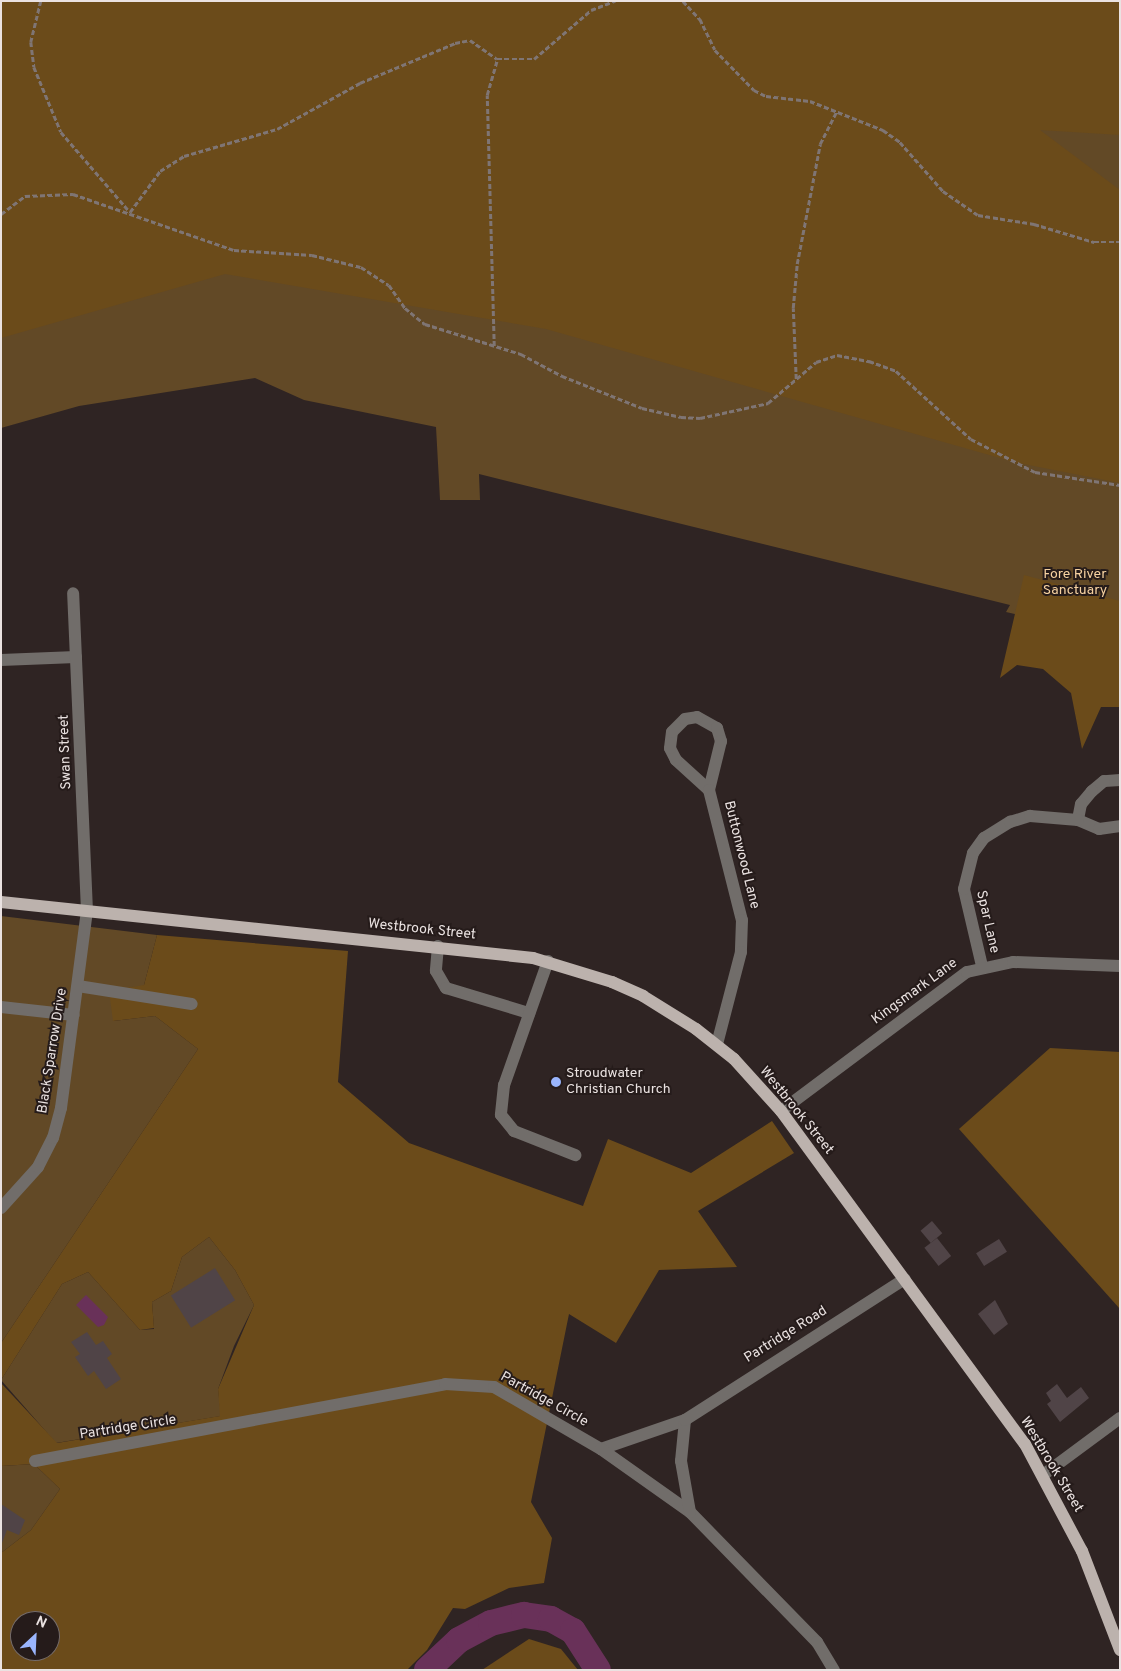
<!DOCTYPE html>
<html>
<head>
<meta charset="utf-8">
<style>
  body { margin:0 }
  #map { position:relative; width:1121px; height:1671px; overflow:hidden; background:#2f2423; font-family:Overpass,sans-serif }
  div>[style] { position:absolute }
  [style*='--x'] { left:calc(var(--x)*1px); top:calc(var(--y)*1px); width:calc(var(--w)*1px); rotate:calc(var(--a)*1deg) }
  .green>* { inset:0; background:#624926 }
  .forest>* { inset:0; background:#6b4b1a }
  .water>* { inset:0; background:#693159 }
  .river>* { height:26px; margin:-13px; padding:0 13px; transform-origin:13px; border-radius:13px; background:#693159 }
  .building>* { inset:0; background:#504447; transform-origin:0 0 }
  .path>* { height:2.5px; margin-top:-1.25px; transform-origin:0; background:repeating-linear-gradient(90deg,#7f7574 0 5px,transparent 0 7.5px) }
  .minor>* { height:12px; margin:-6px; padding:0 6px; transform-origin:6px; border-radius:6px; background:#716d6a }
  .major>* { height:12px; margin:-6px; padding:0 6px; transform-origin:6px; border-radius:6px; background:#bcb2ad }
  .dots>* { width:14px; height:14px; translate:-50% -50%; box-sizing:border-box; border:2px solid #251b1a; border-radius:50% }
  span { translate:-50% -50%; white-space:nowrap; text-align:center; line-height:1.15; -webkit-text-stroke:4px #251b1a; paint-order:stroke }
  .park-label { font-size:14px; color:#f7d2a1 }
  .street-label { font-size:14px; color:#eae2e1 }
  .poi-label { font-size:14px; color:#eae2e1 }
  .left { translate:0 -50%; text-align:left }
  .frame { position:absolute; inset:0; border:2px solid #eae2e1; pointer-events:none }
  .north { position:absolute; left:10px; top:1611px; width:50px; height:50px; box-sizing:border-box; background:#251b1a; border:1px solid #746b6a; border-radius:50%; rotate:25deg; font-size:14px; font-weight:700; line-height:20px; text-align:center; color:#eae2e1 }
  .north::after { content:''; display:block; margin:auto; width:18px; height:22px; background:#9ab5fd; clip-path:polygon(50% 0,100% 100%,50% 72%,0 100%) }
</style>
</head>
<body>
<div id="map">
  <div class="green">
    <i style="clip-path:polygon(1px 1px,1120px 1px,1120px 424px,1088px 476px,1120px 428px,1120px 639px,1006px 612px,1010px 605px,479px 474px,480px 500px,440px 500px,436px 427px,304px 400px,255px 378px,79px 406px,1px 428px)"></i>
    <i style="clip-path:polygon(1px 916px,157px 935px,144px 985px,113px 1021px,155px 1016px,198px 1049px,1px 1343px)"></i>
    <i style="clip-path:polygon(209px 1237px,235px 1270px,254px 1305px,234px 1346px,218px 1389px,221px 1416px,56px 1443px,1px 1380px,62px 1284px,88px 1272px,140px 1330px,154px 1329px,152px 1302px,171px 1291px,182px 1257px)"></i>
    <i style="clip-path:polygon(34px 1464px,60px 1489px,31px 1530px,1px 1553px,1px 1466px)"></i>
  </div>
  <div class="forest">
    <i style="clip-path:polygon(1px 1px,1120px 1px,1120px 135px,1040px 130px,1120px 190px,1120px 483px,1014px 462px,546px 329px,225px 274px,1px 338px)"></i>
    <i style="clip-path:polygon(1024px 575px,1120px 601px,1120px 707px,1101px 707px,1082px 749px,1071px 693px,1043px 669px,1017px 665px,1000px 678px)"></i>
    <i style="clip-path:polygon(evenodd,157px 935px,348px 951px,338px 1082px,409px 1143px,583px 1206px,608px 1139px,691px 1173px,772px 1121px,794px 1153px,698px 1211px,737px 1267px,659px 1270px,616px 1343px,569px 1314px,531px 1502px,552px 1538px,544px 1583px,509px 1588px,465px 1609px,453px 1608px,427px 1650px,407px 1670px,1px 1670px,1px 1553px,31px 1530px,60px 1489px,34px 1464px,1px 1466px,1px 1383px,57px 1443px,220px 1416px,218px 1389px,254px 1305px,235px 1270px,209px 1237px,182px 1257px,171px 1291px,152px 1302px,154px 1328px,140px 1330px,88px 1272px,62px 1284px,1px 1380px,1px 1343px,198px 1049px,155px 1016px,113px 1021px,109px 991px,144px 985px,157px 935px,20px 1621px,50px 1621px,50px 1651px,20px 1651px,20px 1621px)"></i>
    <i style="clip-path:polygon(1050px 1048px,1120px 1052px,1120px 1309px,959px 1129px)"></i>
    <i style="clip-path:polygon(529px 1639px,561px 1649px,578px 1670px,482px 1670px)"></i>
  </div>
  <div class="water">
    <i style="clip-path:polygon(86px 1295px,108px 1317px,104px 1325px,98px 1327px,76px 1305px)"></i>
  </div>
  <div class="river">
    <i style="--x:427;--y:1670;--w:44;--a:-43.2"></i>
    <i style="--x:459;--y:1640;--w:36;--a:-28"></i>
    <i style="--x:491;--y:1623;--w:34;--a:-14"></i>
    <i style="--x:524;--y:1615;--w:27;--a:8"></i>
    <i style="--x:551;--y:1619;--w:25;--a:29"></i>
    <i style="--x:573;--y:1631;--w:46;--a:57.3"></i>
  </div>
  <div class="building">
    <i style="left:932px;top:1221px;width:16px;height:15px;rotate:50deg"></i>
    <i style="left:937px;top:1238px;width:23px;height:16px;rotate:52deg"></i>
    <i style="left:999px;top:1239px;width:15px;height:27px;rotate:58deg"></i>
    <i style="left:215px;top:1268px;width:38px;height:52px;rotate:58deg"></i>
    <i style="clip-path:polygon(995px 1300px,1008px 1324px,994px 1335px,978px 1314px)"></i>
    <i style="clip-path:polygon(87px 1332px,96px 1345px,103px 1341px,112px 1354px,107px 1358px,121px 1379px,106px 1389px,94px 1371px,88px 1376px,75px 1357px,80px 1354px,71px 1342px)"></i>
    <i style="clip-path:polygon(1057px 1384px,1067px 1398px,1081px 1387px,1089px 1398px,1060px 1422px,1047px 1404px,1051px 1401px,1046px 1393px)"></i>
    <i style="clip-path:polygon(1px 1504px,25px 1520px,19px 1535px,7px 1530px,2px 1543px)"></i>
  </div>
  <div class="path">
    <i style="--x:41;--y:1;--w:42;--a:103.7"></i>
    <i style="--x:31;--y:42;--w:25;--a:83"></i>
    <i style="--x:34;--y:67;--w:70;--a:67.4"></i>
    <i style="--x:61;--y:132;--w:106;--a:49.2"></i>
    <i style="--x:130;--y:212;--w:51;--a:-53.8"></i>
    <i style="--x:160;--y:171;--w:28;--a:-32"></i>
    <i style="--x:184;--y:156;--w:97;--a:-16.2"></i>
    <i style="--x:277;--y:129;--w:95;--a:-29"></i>
    <i style="--x:360;--y:83;--w:103;--a:-22.8"></i>
    <i style="--x:455;--y:43;--w:15;--a:-11"></i>
    <i style="--x:470;--y:40;--w:33;--a:35"></i>
    <i style="--x:497;--y:59;--w:37;--a:0"></i>
    <i style="--x:534;--y:59;--w:75;--a:-40.7"></i>
    <i style="--x:591;--y:10;--w:26;--a:-21"></i>
    <i style="--x:683;--y:1;--w:25;--a:47"></i>
    <i style="--x:700;--y:19;--w:34;--a:64"></i>
    <i style="--x:715;--y:50;--w:56;--a:45.7"></i>
    <i style="--x:754;--y:90;--w:13;--a:27"></i>
    <i style="--x:766;--y:96;--w:44;--a:6.5"></i>
    <i style="--x:810;--y:101;--w:79;--a:21.7"></i>
    <i style="--x:883;--y:130;--w:21;--a:35"></i>
    <i style="--x:900;--y:142;--w:65;--a:48.7"></i>
    <i style="--x:943;--y:191;--w:42;--a:34.4"></i>
    <i style="--x:978;--y:215;--w:57;--a:9.1"></i>
    <i style="--x:1034;--y:224;--w:63;--a:16.7"></i>
    <i style="--x:1094;--y:242;--w:26;--a:0"></i>
    <i style="--x:1;--y:214;--w:30;--a:-37"></i>
    <i style="--x:25;--y:196;--w:48;--a:-2.4"></i>
    <i style="--x:73;--y:194;--w:170;--a:19.2"></i>
    <i style="--x:234;--y:250;--w:78;--a:3.7"></i>
    <i style="--x:312;--y:255;--w:50;--a:13.8"></i>
    <i style="--x:361;--y:267;--w:33;--a:33"></i>
    <i style="--x:389;--y:285;--w:28;--a:55"></i>
    <i style="--x:405;--y:308;--w:26;--a:39"></i>
    <i style="--x:425;--y:324;--w:101;--a:17.4"></i>
    <i style="--x:521;--y:354;--w:47;--a:28.2"></i>
    <i style="--x:562;--y:376;--w:86;--a:21.8"></i>
    <i style="--x:642;--y:408;--w:40;--a:13"></i>
    <i style="--x:681;--y:417;--w:19;--a:3"></i>
    <i style="--x:700;--y:418;--w:70;--a:-12.4"></i>
    <i style="--x:768;--y:403;--w:63;--a:-40.5"></i>
    <i style="--x:816;--y:362;--w:22;--a:-18"></i>
    <i style="--x:837;--y:355;--w:33;--a:11"></i>
    <i style="--x:869;--y:361;--w:29;--a:20"></i>
    <i style="--x:896;--y:371;--w:101;--a:42.2"></i>
    <i style="--x:971;--y:439;--w:72;--a:27.3"></i>
    <i style="--x:1035;--y:472;--w:86;--a:8.7"></i>
    <i style="--x:494;--y:346;--w:251;--a:-91.6"></i>
    <i style="--x:487;--y:95;--w:37;--a:-74"></i>
    <i style="--x:796;--y:379;--w:71;--a:-92.4"></i>
    <i style="--x:793;--y:308;--w:44;--a:-84.8"></i>
    <i style="--x:797;--y:264;--w:122;--a:-79.1"></i>
    <i style="--x:820;--y:144;--w:37;--a:-63"></i>
  </div>
  <div class="minor">
    <i style="--x:1;--y:660;--w:75;--a:-2.3"></i>
    <i style="--x:697;--y:717;--w:23;--a:29"></i>
    <i style="--x:717;--y:728;--w:14;--a:73"></i>
    <i style="--x:721;--y:741;--w:50;--a:103.8"></i>
    <i style="--x:709;--y:790;--w:45;--a:-137.7"></i>
    <i style="--x:676;--y:760;--w:13;--a:-117"></i>
    <i style="--x:670;--y:748;--w:16;--a:-83"></i>
    <i style="--x:672;--y:732;--w:18;--a:-45"></i>
    <i style="--x:685;--y:719;--w:12;--a:-9"></i>
    <i style="--x:1120;--y:780;--w:16;--a:176"></i>
    <i style="--x:1104;--y:781;--w:16;--a:140"></i>
    <i style="--x:1092;--y:791;--w:17;--a:130"></i>
    <i style="--x:1081;--y:804;--w:16;--a:101"></i>
    <i style="--x:1078;--y:820;--w:23;--a:23"></i>
    <i style="--x:1099;--y:829;--w:21;--a:-8"></i>
    <i style="--x:709;--y:790;--w:134;--a:75.8"></i>
    <i style="--x:742;--y:920;--w:32;--a:92"></i>
    <i style="--x:741;--y:952;--w:95;--a:104.6"></i>
    <i style="--x:438;--y:946;--w:25;--a:95"></i>
    <i style="--x:436;--y:971;--w:20;--a:60"></i>
    <i style="--x:446;--y:988;--w:87;--a:16.8"></i>
    <i style="--x:548;--y:961;--w:132;--a:109.5"></i>
    <i style="--x:504;--y:1085;--w:30;--a:96"></i>
    <i style="--x:501;--y:1115;--w:21;--a:51"></i>
    <i style="--x:514;--y:1131;--w:66;--a:21.5"></i>
    <i style="--x:982;--y:966;--w:79;--a:-103.2"></i>
    <i style="--x:964;--y:889;--w:37;--a:-76"></i>
    <i style="--x:973;--y:853;--w:19;--a:-54"></i>
    <i style="--x:984;--y:838;--w:31;--a:-32"></i>
    <i style="--x:1010;--y:822;--w:21;--a:-17"></i>
    <i style="--x:1030;--y:816;--w:48;--a:4.8"></i>
    <i style="--x:78;--y:986;--w:115;--a:9"></i>
    <i style="--x:1;--y:1007;--w:73;--a:6.3"></i>
    <i style="--x:781;--y:1111;--w:232;--a:-36.8"></i>
    <i style="--x:967;--y:972;--w:47;--a:-12.3"></i>
    <i style="--x:1013;--y:962;--w:107;--a:2.1"></i>
    <i style="--x:1;--y:1208;--w:55;--a:-47.9"></i>
    <i style="--x:38;--y:1167;--w:33;--a:-63"></i>
    <i style="--x:53;--y:1138;--w:31;--a:-75"></i>
    <i style="--x:61;--y:1108;--w:199;--a:-82.5"></i>
    <i style="--x:87;--y:911;--w:318;--a:-92.5"></i>
    <i style="--x:601;--y:1449;--w:89;--a:-19"></i>
    <i style="--x:35;--y:1461;--w:417;--a:-10.6"></i>
    <i style="--x:445;--y:1384;--w:49;--a:3.5"></i>
    <i style="--x:494;--y:1387;--w:124;--a:30.1"></i>
    <i style="--x:601;--y:1449;--w:109;--a:35.3"></i>
    <i style="--x:690;--y:1512;--w:182;--a:45.7"></i>
    <i style="--x:817;--y:1642;--w:33;--a:59"></i>
    <i style="--x:1043;--y:1475;--w:96;--a:-36.5"></i>
    <i style="--x:690;--y:1512;--w:52;--a:-100"></i>
    <i style="--x:681;--y:1461;--w:41;--a:-84.4"></i>
    <i style="--x:685;--y:1420;--w:261;--a:-32.7"></i>
  </div>
  <div class="major">
    <i style="--x:1;--y:902;--w:535;--a:6.01"></i>
    <i style="--x:533;--y:958;--w:83;--a:16.9"></i>
    <i style="--x:612;--y:982;--w:34;--a:24"></i>
    <i style="--x:643;--y:996;--w:62;--a:31.9"></i>
    <i style="--x:696;--y:1029;--w:48;--a:38.3"></i>
    <i style="--x:734;--y:1059;--w:70;--a:47.9"></i>
    <i style="--x:781;--y:1111;--w:413;--a:53.8"></i>
    <i style="--x:1025;--y:1444;--w:121;--a:62"></i>
    <i style="--x:1082;--y:1551;--w:106;--a:69"></i>
  </div>
  <div class="dots">
    <i style="left:556px;top:1082px;background:#9ab5fd"></i>
  </div>
  <div class="park-label">
    <span style="left:1075px;top:583px">Fore River<br>Sanctuary</span>
  </div>
  <div class="street-label">
    <span style="left:66px;top:752px;rotate:-92deg">Swan Street</span>
    <span style="left:741px;top:855px;rotate:76deg">Buttonwood Lane</span>
    <span style="left:987px;top:922px;rotate:77deg">Spar Lane</span>
    <span style="left:422px;top:930px;rotate:6deg">Westbrook Street</span>
    <span style="left:915px;top:992px;rotate:-36deg">Kingsmark Lane</span>
    <span style="left:53px;top:1051px;rotate:-81deg">Black Sparrow Drive</span>
    <span style="left:796px;top:1111px;rotate:51deg">Westbrook Street</span>
    <span style="left:786px;top:1335px;rotate:-32deg">Partridge Road</span>
    <span style="left:544px;top:1400px;rotate:29deg">Partridge Circle</span>
    <span style="left:128px;top:1428px;rotate:-9deg">Partridge Circle</span>
    <span style="left:1051px;top:1465px;rotate:59deg">Westbrook Street</span>
  </div>
  <div class="poi-label">
    <span class="left" style="left:566px;top:1082px">Stroudwater<br>Christian Church</span>
  </div>
  <div class="frame"></div>
  <div class="north">N</div>
</div>
</body>
</html>
